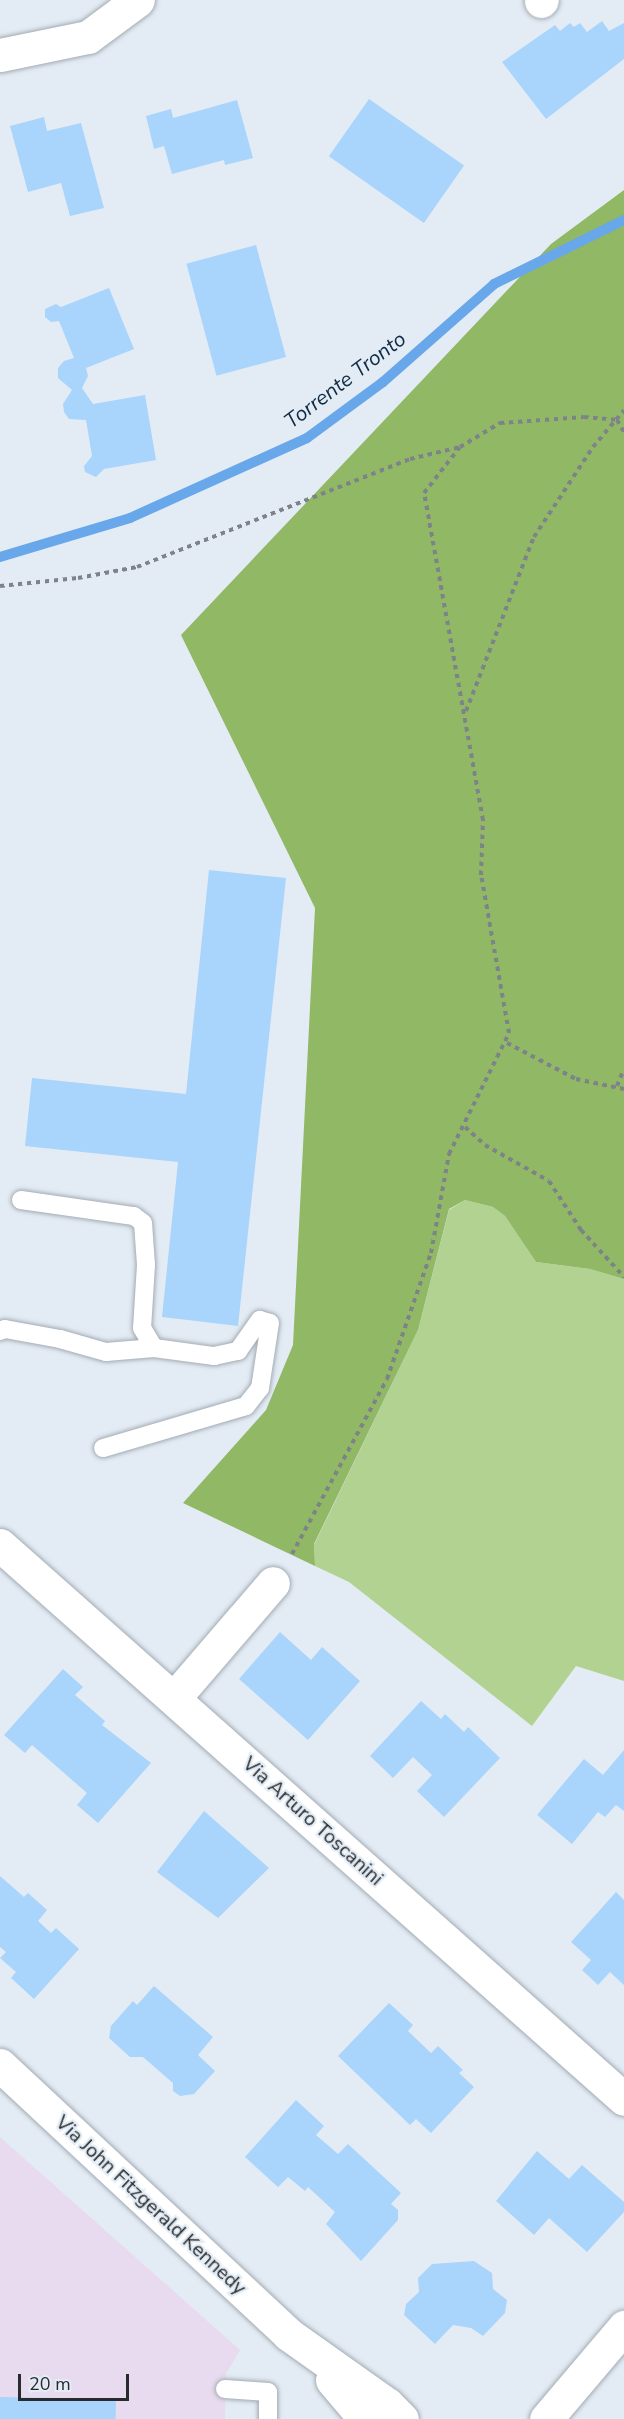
<!DOCTYPE html>
<html>
<head>
<meta charset="utf-8">
<style>
  body { margin:0 }
  #map { position:relative; width:624px; height:2419px; overflow:hidden; background:#e3ecf4; font-family:"Nunito Sans",sans-serif }
  div>[style] { position:absolute }
  [style*='--x'] { left:calc(var(--x)*1px); top:calc(var(--y)*1px); width:calc(var(--w)*1px); rotate:calc(var(--a)*1deg) }
  .education>* { inset:0; background:#e8dbef }
  .green>* { inset:0; background:#b2d292 }
  .forest>* { inset:0; background:#90b865 }
  .stream>* { height:10px; margin:-5px; padding:0 5px; transform-origin:5px; border-radius:5px; background:#67a7ea }
  .building>* { inset:0; background:#a9d4fc; transform-origin:0 0 }
  .path>* { height:4px; margin-top:-2px; transform-origin:0; background:repeating-linear-gradient(90deg,#7d8389 0 4.5px,transparent 0 9px) }
  .roads { filter:drop-shadow(0 0 2px #a3abb4) drop-shadow(0 0 2px #a3abb4) }
  .lane>* { height:18px; margin:-9px; padding:0 9px; transform-origin:9px; border-radius:9px; background:#fff }
  .street>* { height:33px; margin:-16.5px; padding:0 16.5px; transform-origin:16.5px; border-radius:16.5px; background:#fff }
  .secondary>* { height:33px; margin:-16.5px; padding:0 16.5px; transform-origin:16.5px; border-radius:16.5px; background:#fff }
  span { translate:-50% -50%; white-space:nowrap; text-align:center; line-height:1.15; -webkit-text-stroke:4.5px #e3ecf4; paint-order:stroke }
  .street-label { font-size:20px; color:#272b2e }
  .water-label { font-size:21px; color:#102b46; font-style:italic }
  .scale { position:absolute; left:18px; top:2374px; width:111px; height:27px; box-sizing:border-box; border:3px solid #272b2e; border-top:0; padding-left:8px; font-size:18px; line-height:21px; white-space:nowrap; color:#272b2e; -webkit-text-stroke:4px #e3ecf4; paint-order:stroke }
</style>
</head>
<body>
<div id="map">
  <div class="education">
    <i style="clip-path:polygon(0 2137px,240px 2350px,226px 2374px,225px 2419px,0 2419px)"></i>
  </div>
  <div class="green">
    <i style="clip-path:polygon(465px 1200px,493px 1207px,505px 1216px,536px 1262px,590px 1269px,624px 1279px,624px 1681px,576px 1666px,532px 1726px,349px 1582px,315px 1566px,314px 1545px,418px 1330px,449px 1210px)"></i>
  </div>
  <div class="forest">
    <i style="clip-path:polygon(624px 190px,624px 1279px,590px 1269px,536px 1262px,505px 1216px,493px 1207px,465px 1200px,449px 1209px,418px 1330px,314px 1544px,315px 1566px,183px 1503px,266px 1410px,293px 1345px,315px 908px,181px 635px,551px 244px)"></i>
  </div>
  <div class="stream">
    <i style="--x:0;--y:557;--w:136;--a:-16.7"></i>
    <i style="--x:130;--y:518;--w:194;--a:-24.3"></i>
    <i style="--x:307;--y:438;--w:94;--a:-36.4"></i>
    <i style="--x:383;--y:382;--w:148;--a:-41.4"></i>
    <i style="--x:494;--y:284;--w:145;--a:-26.2"></i>
  </div>
  <div class="building">
    <i style="clip-path:polygon(602px 21px,609px 31px,624px 23px,624px 59px,546px 119px,502px 62px,555px 25px,560px 31px,570px 23px,574px 27px,580px 23px,587px 32px)"></i>
    <i style="left:369px;top:99px;width:116px;height:70px;rotate:35deg"></i>
    <i style="clip-path:polygon(237px 100px,253px 158px,225px 165px,224px 160px,172px 174px,164px 146px,154px 149px,146px 116px,171px 109px,173px 118px)"></i>
    <i style="clip-path:polygon(44px 117px,47px 131px,81px 123px,104px 208px,70px 216px,61px 183px,28px 192px,10px 126px)"></i>
    <i style="left:256px;top:245px;width:116px;height:72px;rotate:75deg"></i>
    <i style="clip-path:polygon(109px 288px,134px 349px,86px 368px,88px 376px,82px 388px,93px 404px,145px 395px,156px 460px,104px 469px,96px 477px,85px 472px,84px 466px,92px 456px,86px 420px,69px 419px,64px 412px,63px 404px,72px 390px,58px 378px,58px 368px,64px 361px,74px 358px,59px 321px,51px 322px,45px 317px,45px 309px,56px 304px,61px 307px)"></i>
    <i style="clip-path:polygon(209px 870px,286px 878px,238px 1326px,162px 1317px,178px 1162px,25px 1146px,32px 1078px,186px 1094px)"></i>
    <i style="clip-path:polygon(280px 1632px,311px 1660px,322px 1647px,360px 1681px,308px 1740px,239px 1679px)"></i>
    <i style="clip-path:polygon(63px 1669px,83px 1687px,75px 1695px,105px 1721px,102px 1725px,151px 1763px,98px 1823px,77px 1805px,87px 1793px,32px 1745px,25px 1753px,4px 1735px)"></i>
    <i style="clip-path:polygon(421px 1701px,441px 1719px,445px 1714px,464px 1732px,468px 1727px,500px 1758px,444px 1817px,417px 1791px,432px 1775px,413px 1757px,393px 1778px,370px 1756px)"></i>
    <i style="clip-path:polygon(624px 1750px,624px 1811px,616px 1805px,605px 1817px,598px 1812px,572px 1844px,537px 1815px,584px 1759px,603px 1775px)"></i>
    <i style="clip-path:polygon(204px 1811px,269px 1868px,218px 1918px,157px 1872px)"></i>
    <i style="clip-path:polygon(0 1876px,24px 1897px,28px 1893px,47px 1910px,38px 1921px,51px 1933px,56px 1928px,79px 1949px,34px 1999px,11px 1978px,16px 1972px,0 1958px,6px 1952px,0 1947px)"></i>
    <i style="clip-path:polygon(616px 1892px,624px 1900px,624px 1985px,610px 1972px,598px 1985px,582px 1970px,591px 1960px,571px 1942px)"></i>
    <i style="clip-path:polygon(154px 1986px,213px 2037px,198px 2055px,215px 2071px,194px 2094px,180px 2096px,173px 2091px,173px 2083px,143px 2057px,130px 2057px,109px 2038px,111px 2026px,133px 2001px,137px 2005px)"></i>
    <i style="clip-path:polygon(389px 2003px,413px 2025px,408px 2031px,431px 2053px,438px 2046px,463px 2070px,459px 2073px,474px 2087px,431px 2133px,416px 2119px,410px 2125px,338px 2056px)"></i>
    <i style="clip-path:polygon(296px 2100px,324px 2126px,316px 2135px,338px 2154px,348px 2144px,401px 2193px,391px 2204px,398px 2210px,398px 2220px,361px 2261px,326px 2224px,335px 2212px,308px 2187px,305px 2191px,288px 2177px,278px 2187px,245px 2157px)"></i>
    <i style="clip-path:polygon(537px 2151px,569px 2179px,582px 2165px,624px 2202px,624px 2212px,587px 2252px,549px 2218px,534px 2235px,496px 2201px)"></i>
    <i style="clip-path:polygon(474px 2261px,492px 2273px,493px 2289px,507px 2300px,505px 2313px,483px 2336px,471px 2328px,453px 2325px,435px 2344px,404px 2315px,406px 2304px,419px 2292px,418px 2278px,432px 2264px)"></i>
    <i style="left:0;top:2397px;width:116px;height:22px;rotate:1deg"></i>
  </div>
  <div class="path">
    <i style="--x:617;--y:420;--w:14;--a:60"></i>
    <i style="--x:0;--y:586;--w:78;--a:-5.9"></i>
    <i style="--x:78;--y:578;--w:60;--a:-10.6"></i>
    <i style="--x:137;--y:567;--w:294;--a:-21.6"></i>
    <i style="--x:410;--y:459;--w:51;--a:-13.5"></i>
    <i style="--x:460;--y:447;--w:47;--a:-31"></i>
    <i style="--x:500;--y:423;--w:84;--a:-4.1"></i>
    <i style="--x:584;--y:417;--w:33;--a:5"></i>
    <i style="--x:466;--y:711;--w:187;--a:-68.7"></i>
    <i style="--x:534;--y:537;--w:108;--a:-56.8"></i>
    <i style="--x:593;--y:447;--w:48;--a:-50"></i>
    <i style="--x:507;--y:1043;--w:78;--a:27.6"></i>
    <i style="--x:576;--y:1079;--w:49;--a:11.8"></i>
    <i style="--x:617;--y:1086;--w:18;--a:-68"></i>
    <i style="--x:465;--y:1127;--w:27;--a:42"></i>
    <i style="--x:485;--y:1145;--w:73;--a:29.4"></i>
    <i style="--x:549;--y:1181;--w:59;--a:56.9"></i>
    <i style="--x:581;--y:1230;--w:64;--a:47.5"></i>
    <i style="--x:292;--y:1554;--w:199;--a:-61.5"></i>
    <i style="--x:387;--y:1379;--w:133;--a:-70.8"></i>
    <i style="--x:431;--y:1253;--w:101;--a:-79.7"></i>
    <i style="--x:449;--y:1154;--w:135;--a:-63.6"></i>
    <i style="--x:509;--y:1033;--w:160;--a:-100"></i>
    <i style="--x:481;--y:875;--w:55;--a:-87.9"></i>
    <i style="--x:483;--y:820;--w:332;--a:-100.2"></i>
    <i style="--x:424;--y:493;--w:58;--a:-52"></i>
  </div>
  <div class="roads">
    <div class="lane">
      <i style="--x:21;--y:1200;--w:114;--a:8.1"></i>
      <i style="--x:134;--y:1216;--w:11;--a:38"></i>
      <i style="--x:143;--y:1223;--w:42;--a:85.9"></i>
      <i style="--x:146;--y:1265;--w:63;--a:93.6"></i>
      <i style="--x:142;--y:1328;--w:23;--a:59"></i>
      <i style="--x:154;--y:1348;--w:61;--a:7.6"></i>
      <i style="--x:214;--y:1356;--w:25;--a:-12"></i>
      <i style="--x:238;--y:1351;--w:38;--a:-55"></i>
      <i style="--x:260;--y:1320;--w:10;--a:17"></i>
      <i style="--x:270;--y:1323;--w:66;--a:98.7"></i>
      <i style="--x:260;--y:1388;--w:23;--a:128"></i>
      <i style="--x:246;--y:1406;--w:149;--a:163.6"></i>
      <i style="--x:0;--y:1331;--w:5;--a:-22"></i>
      <i style="--x:5;--y:1329;--w:56;--a:10.3"></i>
      <i style="--x:60;--y:1339;--w:48;--a:15.8"></i>
      <i style="--x:106;--y:1352;--w:48;--a:-4.8"></i>
      <i style="--x:225;--y:2389;--w:43;--a:4"></i>
      <i style="--x:268;--y:2392;--w:27;--a:90"></i>
    </div>
    <div class="street">
      <i style="--x:541;--y:1;--w:1;--a:-45"></i>
      <i style="--x:0;--y:55;--w:90;--a:-11.6"></i>
      <i style="--x:88;--y:37;--w:62;--a:-36.5"></i>
      <i style="--x:0;--y:1545;--w:834;--a:41.6"></i>
      <i style="--x:175;--y:1697;--w:150;--a:-49.3"></i>
      <i style="--x:546;--y:2419;--w:121;--a:-49.7"></i>
    </div>
    <div class="secondary">
      <i style="--x:0;--y:2065;--w:394;--a:43"></i>
      <i style="--x:288;--y:2334;--w:121;--a:35.3"></i>
      <i style="--x:387;--y:2404;--w:21;--a:45"></i>
      <i style="--x:332;--y:2380;--w:51;--a:49.8"></i>
    </div>
  </div>
  <div class="street-label">
    <span style="left:313px;top:1821px;rotate:42deg">Via Arturo Toscanini</span>
    <span style="left:151px;top:2205px;rotate:43deg">Via John Fitzgerald Kennedy</span>
  </div>
  <div class="water-label">
    <span style="left:345px;top:380px;rotate:-37deg">Torrente Tronto</span>
  </div>
  <div class="scale">20 m</div>
</div>
</body>
</html>
